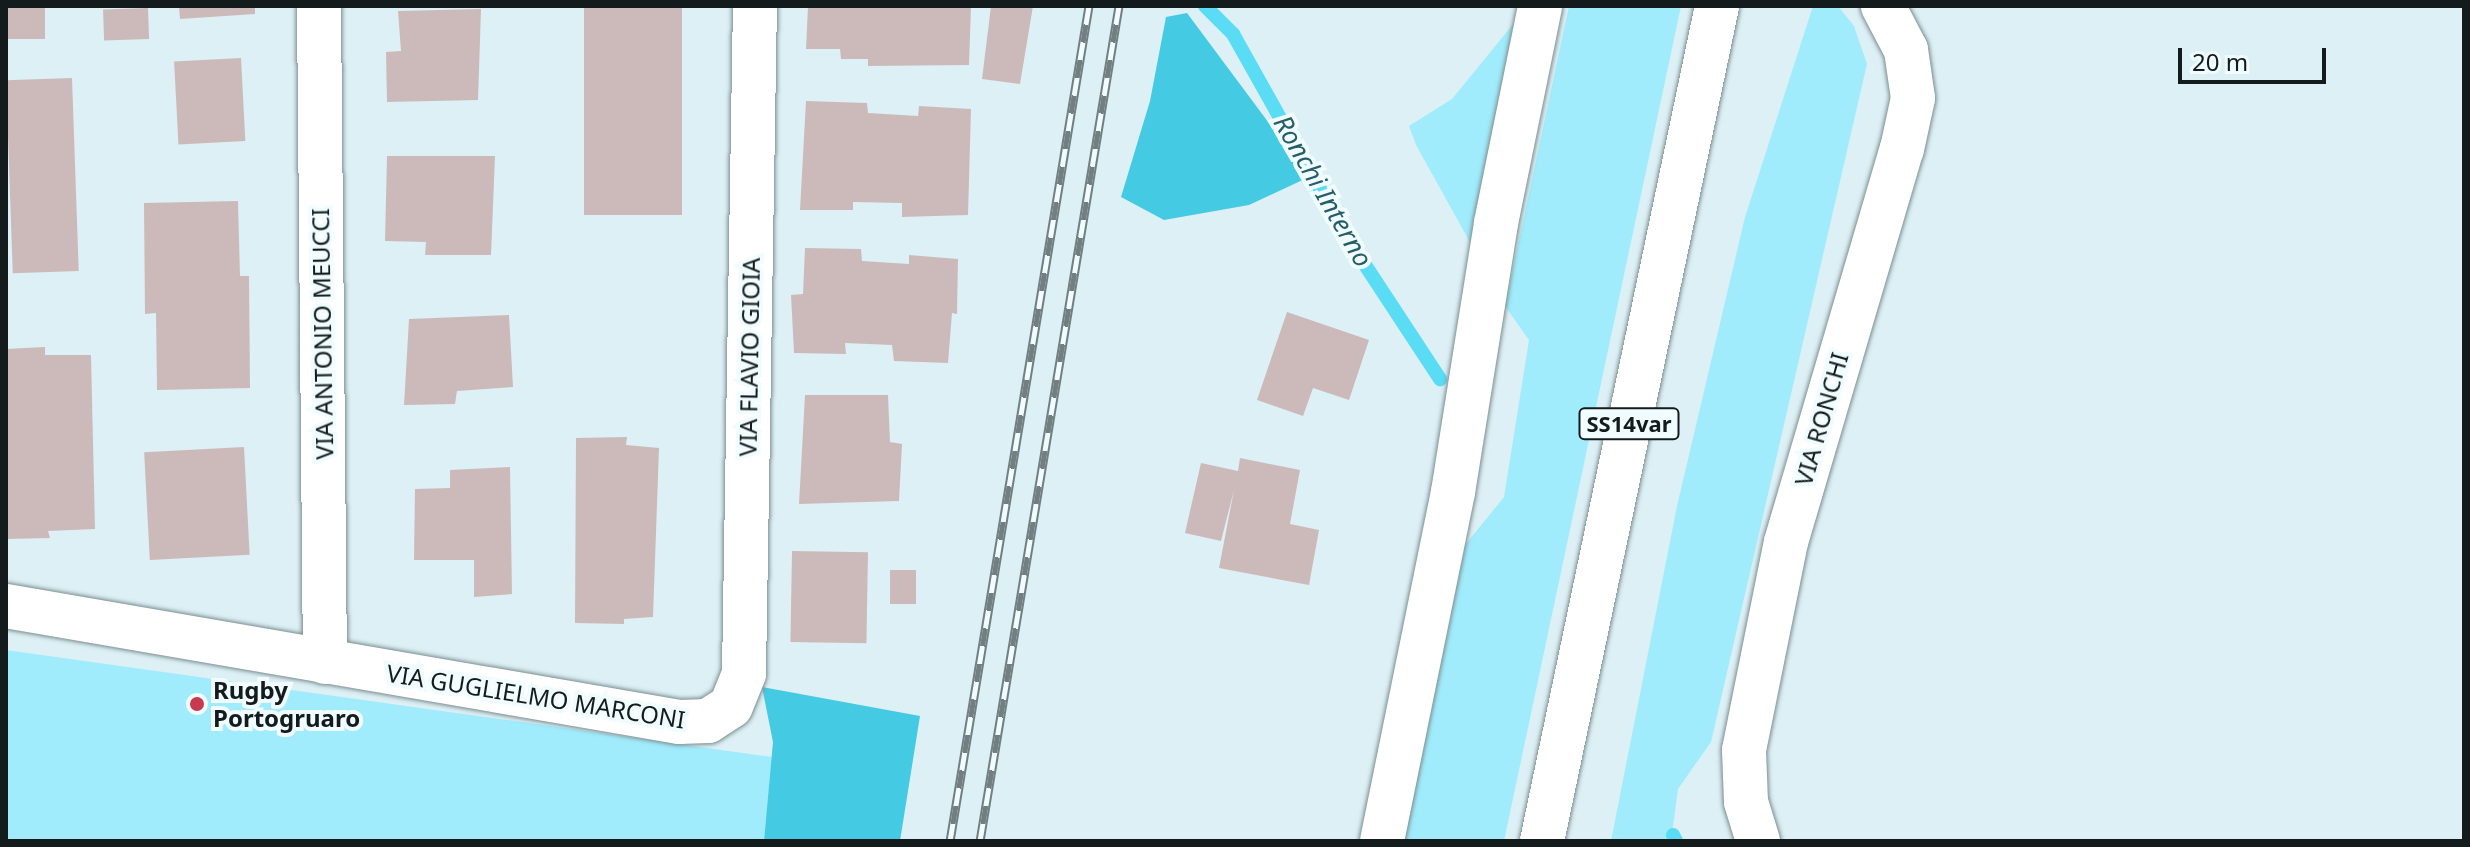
<!DOCTYPE html>
<html>
<head>
<meta charset="utf-8">
<style>
  body { margin:0 }
  #map { position:relative; width:2470px; height:847px; overflow:hidden; background:#ddf0f5; font-family:"Noto Sans",sans-serif }
  div>[style] { position:absolute }
  [style*='--x'] { left:calc(var(--x)*1px); top:calc(var(--y)*1px); width:calc(var(--w)*1px); rotate:calc(var(--a)*1deg) }
  .green>* { inset:0; background:#a1ecfc }
  .forest>* { inset:0; background:#44cae2 }
  .stream>* { height:14px; margin:-7px; padding:0 7px; transform-origin:7px; border-radius:7px; background:#5adcf5 }
  .building>* { inset:0; background:#ccbaba; transform-origin:0 0 }
  .roads { filter:drop-shadow(0 0 2px #7c8e91) drop-shadow(0 0 2px #7c8e91) }
  .minor>* { height:44px; margin:-22px; padding:0 22px; transform-origin:22px; border-radius:22px; background:#fff }
  .highway>* { height:44px; margin:-22px; padding:0 22px; transform-origin:22px; border-radius:22px; background:#fff }
  .rail>* { height:9px; margin-top:-4.5px; transform-origin:0; background:repeating-linear-gradient(90deg,#f0fcff 0 18px,#727f82 0 36px); box-sizing:border-box; border-block:2px solid #727f82 }
  .dots>* { width:22px; height:22px; translate:-50% -50%; box-sizing:border-box; border:4px solid #f0fcff; border-radius:50% }
  span { translate:-50% -50%; white-space:nowrap; text-align:center; line-height:1.15; -webkit-text-stroke:8px #f0fcff; paint-order:stroke }
  .shield-label span { padding:2px 6px; background:#f0fcff; border:2px solid; border-radius:6px; -webkit-text-stroke-width:0 }
  .shield-label { font-size:22px; color:#141b1c; font-weight:700 }
  .street-label { font-size:24px; color:#141b1c }
  .poi-label { font-size:24px; color:#141b1c; font-weight:700 }
  .left { translate:0 -50%; text-align:left }
  .water-label { font-size:26px; color:#265d67; font-style:italic }
  .frame { position:absolute; inset:0; border:8px solid #141b1c; pointer-events:none }
  .scale { position:absolute; left:2178px; top:48px; width:148px; height:36px; box-sizing:border-box; border:4px solid #141b1c; border-top:0; padding-left:10px; font-size:24px; line-height:28px; white-space:nowrap; color:#141b1c; -webkit-text-stroke:6px #f0fcff; paint-order:stroke }
</style>
</head>
<body>
<div id="map">
  <div class="green">
    <i style="clip-path:polygon(1569px 6px,1681px 6px,1504px 841px,1402px 841px,1461px 550px,1504px 497px,1529px 340px,1505px 306px)"></i>
    <i style="clip-path:polygon(1813px 6px,1838px 6px,1854px 26px,1867px 64px,1711px 742px,1678px 789px,1671px 841px,1611px 841px,1677px 506px,1745px 217px)"></i>
    <i style="clip-path:polygon(1523px 12px,1471px 244px,1416px 145px,1409px 126px,1452px 99px)"></i>
    <i style="clip-path:polygon(6px 650px,772px 757px,764px 841px,6px 841px)"></i>
  </div>
  <div class="forest">
    <i style="clip-path:polygon(1187px 13px,1309px 177px,1249px 205px,1164px 220px,1121px 197px,1150px 101px,1166px 17px)"></i>
    <i style="clip-path:polygon(762px 687px,920px 716px,900px 841px,764px 841px,773px 742px)"></i>
  </div>
  <div class="stream">
    <i style="--x:1205;--y:6;--w:40;--a:45"></i>
    <i style="--x:1233;--y:34;--w:235;--a:60.7"></i>
    <i style="--x:1348;--y:239;--w:168;--a:56.7"></i>
    <i style="--x:1673;--y:835;--w:7;--a:63"></i>
  </div>
  <div class="building">
    <i style="left:6px;top:6px;width:39px;height:33px"></i>
    <i style="clip-path:polygon(179px 6px,255px 6px,255px 14px,180px 19px)"></i>
    <i style="left:584px;top:6px;width:98px;height:209px"></i>
    <i style="clip-path:polygon(808px 6px,971px 6px,969px 65px,868px 66px,868px 59px,841px 59px,840px 49px,806px 49px)"></i>
    <i style="clip-path:polygon(991px 6px,1033px 6px,1020px 84px,982px 79px)"></i>
    <i style="left:148px;top:8px;width:31px;height:45px;rotate:88deg"></i>
    <i style="clip-path:polygon(481px 9px,478px 100px,387px 102px,386px 52px,401px 51px,398px 11px)"></i>
    <i style="left:241px;top:58px;width:83px;height:67px;rotate:87deg"></i>
    <i style="left:72px;top:78px;width:193px;height:66px;rotate:88deg"></i>
    <i style="clip-path:polygon(806px 101px,867px 103px,868px 113px,918px 116px,919px 106px,971px 109px,968px 215px,902px 217px,902px 203px,853px 202px,853px 210px,800px 210px)"></i>
    <i style="clip-path:polygon(387px 156px,495px 156px,491px 255px,425px 255px,426px 242px,385px 241px)"></i>
    <i style="clip-path:polygon(238px 201px,240px 276px,249px 276px,250px 388px,157px 390px,156px 313px,145px 314px,144px 203px)"></i>
    <i style="clip-path:polygon(805px 248px,861px 249px,862px 261px,909px 264px,909px 255px,958px 259px,957px 314px,952px 313px,948px 363px,894px 361px,892px 345px,845px 343px,846px 354px,794px 353px,791px 295px,803px 294px)"></i>
    <i style="clip-path:polygon(1287px 312px,1369px 340px,1349px 400px,1313px 388px,1303px 416px,1257px 400px)"></i>
    <i style="clip-path:polygon(509px 315px,513px 387px,457px 391px,455px 404px,404px 405px,409px 319px)"></i>
    <i style="clip-path:polygon(45px 347px,45px 355px,91px 355px,95px 529px,48px 531px,50px 538px,6px 539px,6px 349px)"></i>
    <i style="clip-path:polygon(805px 395px,888px 395px,890px 442px,902px 444px,899px 501px,799px 504px)"></i>
    <i style="clip-path:polygon(627px 437px,626px 445px,659px 448px,653px 617px,624px 619px,624px 624px,575px 623px,576px 438px)"></i>
    <i style="left:244px;top:447px;width:108px;height:100px;rotate:87deg"></i>
    <i style="clip-path:polygon(1240px 458px,1300px 470px,1290px 524px,1319px 530px,1309px 585px,1219px 568px,1234px 490px,1221px 541px,1185px 533px,1201px 463px,1238px 471px)"></i>
    <i style="clip-path:polygon(510px 467px,512px 594px,474px 597px,474px 560px,414px 560px,415px 489px,450px 488px,450px 470px)"></i>
    <i style="left:792px;top:551px;width:76px;height:91px;rotate:1deg"></i>
    <i style="left:890px;top:570px;width:26px;height:34px"></i>
  </div>
  <div class="roads">
    <div class="minor">
      <i style="--x:319;--y:6;--w:656;--a:89.48"></i>
      <i style="--x:6;--y:606;--w:683;--a:9.78"></i>
      <i style="--x:679;--y:722;--w:29;--a:-2"></i>
      <i style="--x:708;--y:721;--w:27;--a:-33"></i>
      <i style="--x:731;--y:706;--w:35;--a:-68"></i>
      <i style="--x:744;--y:673;--w:667;--a:-89.06"></i>
      <i style="--x:1382;--y:841;--w:356;--a:-78.5"></i>
      <i style="--x:1453;--y:492;--w:272;--a:-80.9"></i>
      <i style="--x:1496;--y:223;--w:221;--a:-78.5"></i>
      <i style="--x:1758;--y:841;--w:41;--a:-107.1"></i>
      <i style="--x:1746;--y:802;--w:52;--a:-92.2"></i>
      <i style="--x:1744;--y:750;--w:212;--a:-78.6"></i>
      <i style="--x:1786;--y:542;--w:410;--a:-73.6"></i>
      <i style="--x:1902;--y:149;--w:52;--a:-77.8"></i>
      <i style="--x:1913;--y:98;--w:49;--a:-98.3"></i>
      <i style="--x:1906;--y:50;--w:50;--a:-117.6"></i>
    </div>
    <div class="highway">
      <i style="--x:1542;--y:841;--w:853;--a:-78.16"></i>
    </div>
  </div>
  <div class="rail">
    <i style="--x:950;--y:841;--w:846;--a:-80.55"></i>
    <i style="--x:980;--y:841;--w:846;--a:-80.55"></i>
  </div>
  <div class="dots">
    <i style="left:197px;top:704px;background:#c93950"></i>
  </div>
  <div class="shield-label">
    <span style="left:1629px;top:424px">SS14var</span>
  </div>
  <div class="street-label">
    <span style="left:322px;top:334px;rotate:-91deg">VIA ANTONIO MEUCCI</span>
    <span style="left:749px;top:357px;rotate:-89deg">VIA FLAVIO GIOIA</span>
    <span style="left:1821px;top:419px;rotate:-74deg">VIA RONCHI</span>
    <span style="left:536px;top:696px;rotate:9deg">VIA GUGLIELMO MARCONI</span>
  </div>
  <div class="poi-label">
    <span class="left" style="left:213px;top:704px">Rugby<br>Portogruaro</span>
  </div>
  <div class="water-label">
    <span style="left:1323px;top:191px;rotate:60deg">Ronchi Interno</span>
  </div>
  <div class="frame"></div>
  <div class="scale">20 m</div>
</div>
</body>
</html>
